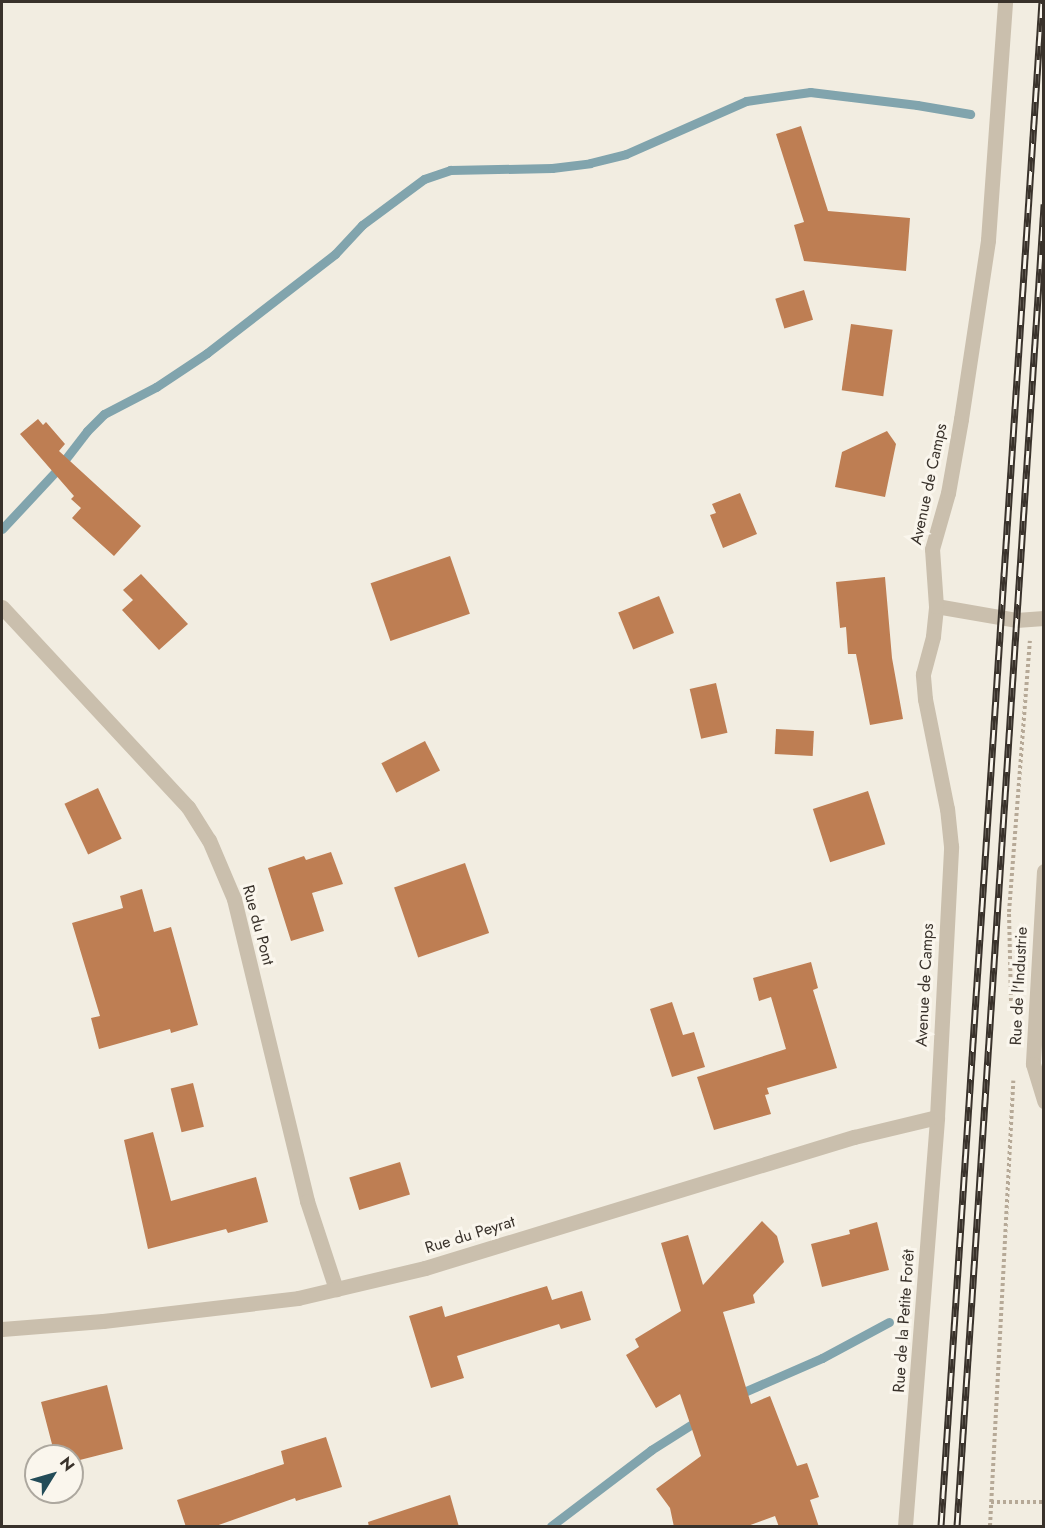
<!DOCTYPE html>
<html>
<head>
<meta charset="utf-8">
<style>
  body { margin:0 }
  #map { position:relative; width:1045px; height:1528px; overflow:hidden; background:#f2ede1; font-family:Jost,sans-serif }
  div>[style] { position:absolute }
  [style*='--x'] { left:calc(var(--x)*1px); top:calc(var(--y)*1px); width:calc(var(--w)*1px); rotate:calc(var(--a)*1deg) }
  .stream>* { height:9px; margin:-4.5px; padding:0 4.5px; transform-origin:4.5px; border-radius:4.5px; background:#81a4ad }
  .building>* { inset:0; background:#be7e53; transform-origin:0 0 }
  .path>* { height:4px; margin-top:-2px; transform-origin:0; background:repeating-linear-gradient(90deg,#b6a997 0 3px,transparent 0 6px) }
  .street>* { height:15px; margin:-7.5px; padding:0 7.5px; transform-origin:7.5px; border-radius:7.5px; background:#cabfad }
  .rail>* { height:7px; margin-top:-3.5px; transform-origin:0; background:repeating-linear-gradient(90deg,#faf6ed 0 14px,#39322b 0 28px); box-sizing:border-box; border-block:2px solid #39322b }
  span { translate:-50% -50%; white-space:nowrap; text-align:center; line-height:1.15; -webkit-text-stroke:6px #faf6ed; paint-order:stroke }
  .street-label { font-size:16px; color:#39322b }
  .frame { position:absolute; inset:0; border:3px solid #39322b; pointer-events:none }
  .north { position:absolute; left:24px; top:1444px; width:60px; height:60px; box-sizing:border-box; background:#faf6ed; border:2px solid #ada89f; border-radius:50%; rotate:53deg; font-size:16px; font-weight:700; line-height:24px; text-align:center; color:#39322b }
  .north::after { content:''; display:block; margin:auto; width:21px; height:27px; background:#234c58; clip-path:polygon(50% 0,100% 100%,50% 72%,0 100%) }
</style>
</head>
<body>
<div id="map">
  <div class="stream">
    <i style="--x:2;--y:529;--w:81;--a:-47"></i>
    <i style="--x:57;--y:470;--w:49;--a:-52.4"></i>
    <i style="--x:87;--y:431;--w:24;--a:-45"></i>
    <i style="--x:104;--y:414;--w:59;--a:-27.4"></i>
    <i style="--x:156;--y:387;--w:61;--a:-33.7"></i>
    <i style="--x:207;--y:353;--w:162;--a:-37.7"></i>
    <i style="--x:335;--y:254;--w:40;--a:-47"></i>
    <i style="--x:362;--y:225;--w:77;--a:-36.6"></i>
    <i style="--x:424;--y:179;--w:28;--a:-19"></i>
    <i style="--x:450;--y:170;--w:102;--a:-1.1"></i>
    <i style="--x:552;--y:168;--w:38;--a:-7"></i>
    <i style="--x:590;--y:163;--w:37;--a:-14"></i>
    <i style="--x:626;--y:154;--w:131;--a:-23.8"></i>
    <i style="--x:746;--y:101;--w:65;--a:-8"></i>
    <i style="--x:810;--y:92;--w:108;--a:6.9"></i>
    <i style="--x:917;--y:105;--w:54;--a:9.6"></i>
    <i style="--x:737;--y:1395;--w:93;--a:-23.5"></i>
    <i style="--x:822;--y:1358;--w:76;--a:-28.2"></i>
    <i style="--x:551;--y:1526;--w:126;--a:-37.2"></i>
    <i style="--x:651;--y:1450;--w:58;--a:-32.3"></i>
  </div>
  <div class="building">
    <i style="clip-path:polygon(801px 126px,828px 211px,910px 218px,906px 271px,804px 261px,794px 225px,804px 222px,776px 134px)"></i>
    <i style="left:804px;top:290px;width:31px;height:30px;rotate:73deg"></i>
    <i style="left:851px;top:324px;width:42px;height:67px;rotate:8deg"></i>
    <i style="clip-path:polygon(38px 419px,43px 425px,46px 422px,65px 444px,59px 451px,141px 526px,114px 556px,72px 518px,81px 508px,71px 499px,74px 496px,20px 434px)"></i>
    <i style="clip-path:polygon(887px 431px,896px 444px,885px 497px,835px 487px,842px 452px)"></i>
    <i style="clip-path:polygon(740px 493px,757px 534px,723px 548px,710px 515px,716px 513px,712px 504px)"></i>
    <i style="left:450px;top:556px;width:61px;height:84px;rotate:71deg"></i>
    <i style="clip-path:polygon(141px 574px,188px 624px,159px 650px,122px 610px,133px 600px,123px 590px)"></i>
    <i style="clip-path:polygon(885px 577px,892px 658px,903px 719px,870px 725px,856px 654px,848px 654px,846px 627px,840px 628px,836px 582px)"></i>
    <i style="left:659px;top:596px;width:40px;height:44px;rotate:68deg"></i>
    <i style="left:716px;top:683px;width:51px;height:27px;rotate:77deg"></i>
    <i style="left:776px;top:729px;width:38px;height:25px;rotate:3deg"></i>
    <i style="left:425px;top:741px;width:33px;height:49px;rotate:63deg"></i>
    <i style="left:98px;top:788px;width:56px;height:37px;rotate:65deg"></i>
    <i style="left:868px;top:791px;width:56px;height:58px;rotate:72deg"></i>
    <i style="clip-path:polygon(331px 852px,343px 884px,312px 893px,324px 931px,291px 941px,268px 868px,304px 856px,306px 860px)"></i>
    <i style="left:465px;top:863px;width:74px;height:75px;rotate:71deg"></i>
    <i style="clip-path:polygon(142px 889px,154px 932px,171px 927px,198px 1025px,171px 1033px,170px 1029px,99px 1049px,91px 1018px,100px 1016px,72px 923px,123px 908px,120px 896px)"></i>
    <i style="clip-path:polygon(811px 962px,818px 988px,813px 990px,837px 1068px,767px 1088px,769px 1094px,765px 1095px,771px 1114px,714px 1130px,697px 1077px,786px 1049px,771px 997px,759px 1001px,753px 978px)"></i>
    <i style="clip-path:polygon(672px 1002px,683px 1035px,694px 1032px,705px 1067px,672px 1077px,650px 1009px)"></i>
    <i style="left:193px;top:1083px;width:45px;height:23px;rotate:76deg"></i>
    <i style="clip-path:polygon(153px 1132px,171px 1201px,256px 1177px,268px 1222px,228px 1233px,226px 1229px,148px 1249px,124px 1140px)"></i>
    <i style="left:400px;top:1162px;width:34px;height:53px;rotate:73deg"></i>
    <i style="clip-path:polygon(762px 1221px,777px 1236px,784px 1262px,753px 1295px,755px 1303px,723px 1312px,751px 1404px,770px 1396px,797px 1466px,807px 1463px,819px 1497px,810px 1500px,819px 1527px,779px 1527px,775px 1516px,745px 1527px,674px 1527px,670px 1508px,656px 1489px,701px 1456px,680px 1394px,656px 1408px,626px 1355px,639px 1347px,635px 1339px,681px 1311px,661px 1243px,688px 1235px,703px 1285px)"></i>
    <i style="clip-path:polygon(877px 1222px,889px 1270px,822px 1287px,811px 1244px,850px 1234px,849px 1230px)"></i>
    <i style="clip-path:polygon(547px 1286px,552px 1300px,582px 1291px,591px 1320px,561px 1329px,559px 1324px,457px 1356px,464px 1378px,431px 1388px,409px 1316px,442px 1306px,445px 1317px)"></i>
    <i style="clip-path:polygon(107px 1385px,123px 1449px,72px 1462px,72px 1456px,60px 1456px,58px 1447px,53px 1448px,41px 1402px)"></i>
    <i style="clip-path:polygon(326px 1437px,342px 1487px,296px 1501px,295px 1498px,213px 1527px,186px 1527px,177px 1500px,284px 1464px,281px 1451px)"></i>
    <i style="clip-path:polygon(450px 1495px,459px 1527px,369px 1527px,368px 1522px)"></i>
  </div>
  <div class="path">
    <i style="--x:1011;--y:1001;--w:89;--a:-91.3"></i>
    <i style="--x:1009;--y:912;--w:272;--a:-85.6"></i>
    <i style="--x:991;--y:1502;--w:53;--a:0"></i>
    <i style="--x:990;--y:1526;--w:446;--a:-87"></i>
  </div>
  <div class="street">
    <i style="--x:936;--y:606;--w:81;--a:9.9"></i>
    <i style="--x:1016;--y:620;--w:28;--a:-4"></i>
    <i style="--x:2;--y:607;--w:273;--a:47.1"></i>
    <i style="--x:188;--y:807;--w:39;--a:58"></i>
    <i style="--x:209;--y:840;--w:64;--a:67"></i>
    <i style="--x:234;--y:899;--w:311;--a:76.4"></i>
    <i style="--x:307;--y:1201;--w:93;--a:71.8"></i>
    <i style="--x:1044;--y:871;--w:193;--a:93.3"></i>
    <i style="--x:1033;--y:1064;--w:39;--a:73"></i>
    <i style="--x:2;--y:1329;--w:101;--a:-4.5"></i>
    <i style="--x:103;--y:1321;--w:196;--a:-6.7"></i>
    <i style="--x:298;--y:1298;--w:130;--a:-13.3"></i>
    <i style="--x:425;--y:1268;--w:449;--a:-17"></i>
    <i style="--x:854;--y:1137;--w:85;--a:-13.5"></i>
    <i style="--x:905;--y:1526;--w:410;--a:-85.5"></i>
    <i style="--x:937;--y:1117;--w:271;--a:-87"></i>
    <i style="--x:951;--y:846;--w:37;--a:-96"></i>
    <i style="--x:947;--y:809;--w:112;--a:-101.3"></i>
    <i style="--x:925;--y:699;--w:25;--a:-95"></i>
    <i style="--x:923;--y:674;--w:39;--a:-75"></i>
    <i style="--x:933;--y:636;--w:30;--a:-84"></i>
    <i style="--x:936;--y:606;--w:57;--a:-94"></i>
    <i style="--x:932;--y:549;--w:58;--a:-74.1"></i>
    <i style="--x:948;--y:493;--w:75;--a:-80"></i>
    <i style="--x:961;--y:419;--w:181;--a:-81.4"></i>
    <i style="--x:988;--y:240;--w:239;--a:-85.9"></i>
  </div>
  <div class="rail">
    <i style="--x:941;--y:1526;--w:1527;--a:-86.21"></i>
    <i style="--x:957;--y:1526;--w:1325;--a:-86.23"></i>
  </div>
  <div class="street-label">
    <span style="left:929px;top:484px;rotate:-78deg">Avenue de Camps</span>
    <span style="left:258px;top:925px;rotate:75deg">Rue du Pont</span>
    <span style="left:925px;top:985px;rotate:-87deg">Avenue de Camps</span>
    <span style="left:1019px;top:986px;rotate:-87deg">Rue de l'Industrie</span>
    <span style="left:470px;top:1235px;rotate:-17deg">Rue du Peyrat</span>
    <span style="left:904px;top:1321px;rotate:-86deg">Rue de la Petite Forêt</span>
  </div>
  <div class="frame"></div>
  <div class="north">N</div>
</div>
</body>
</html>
